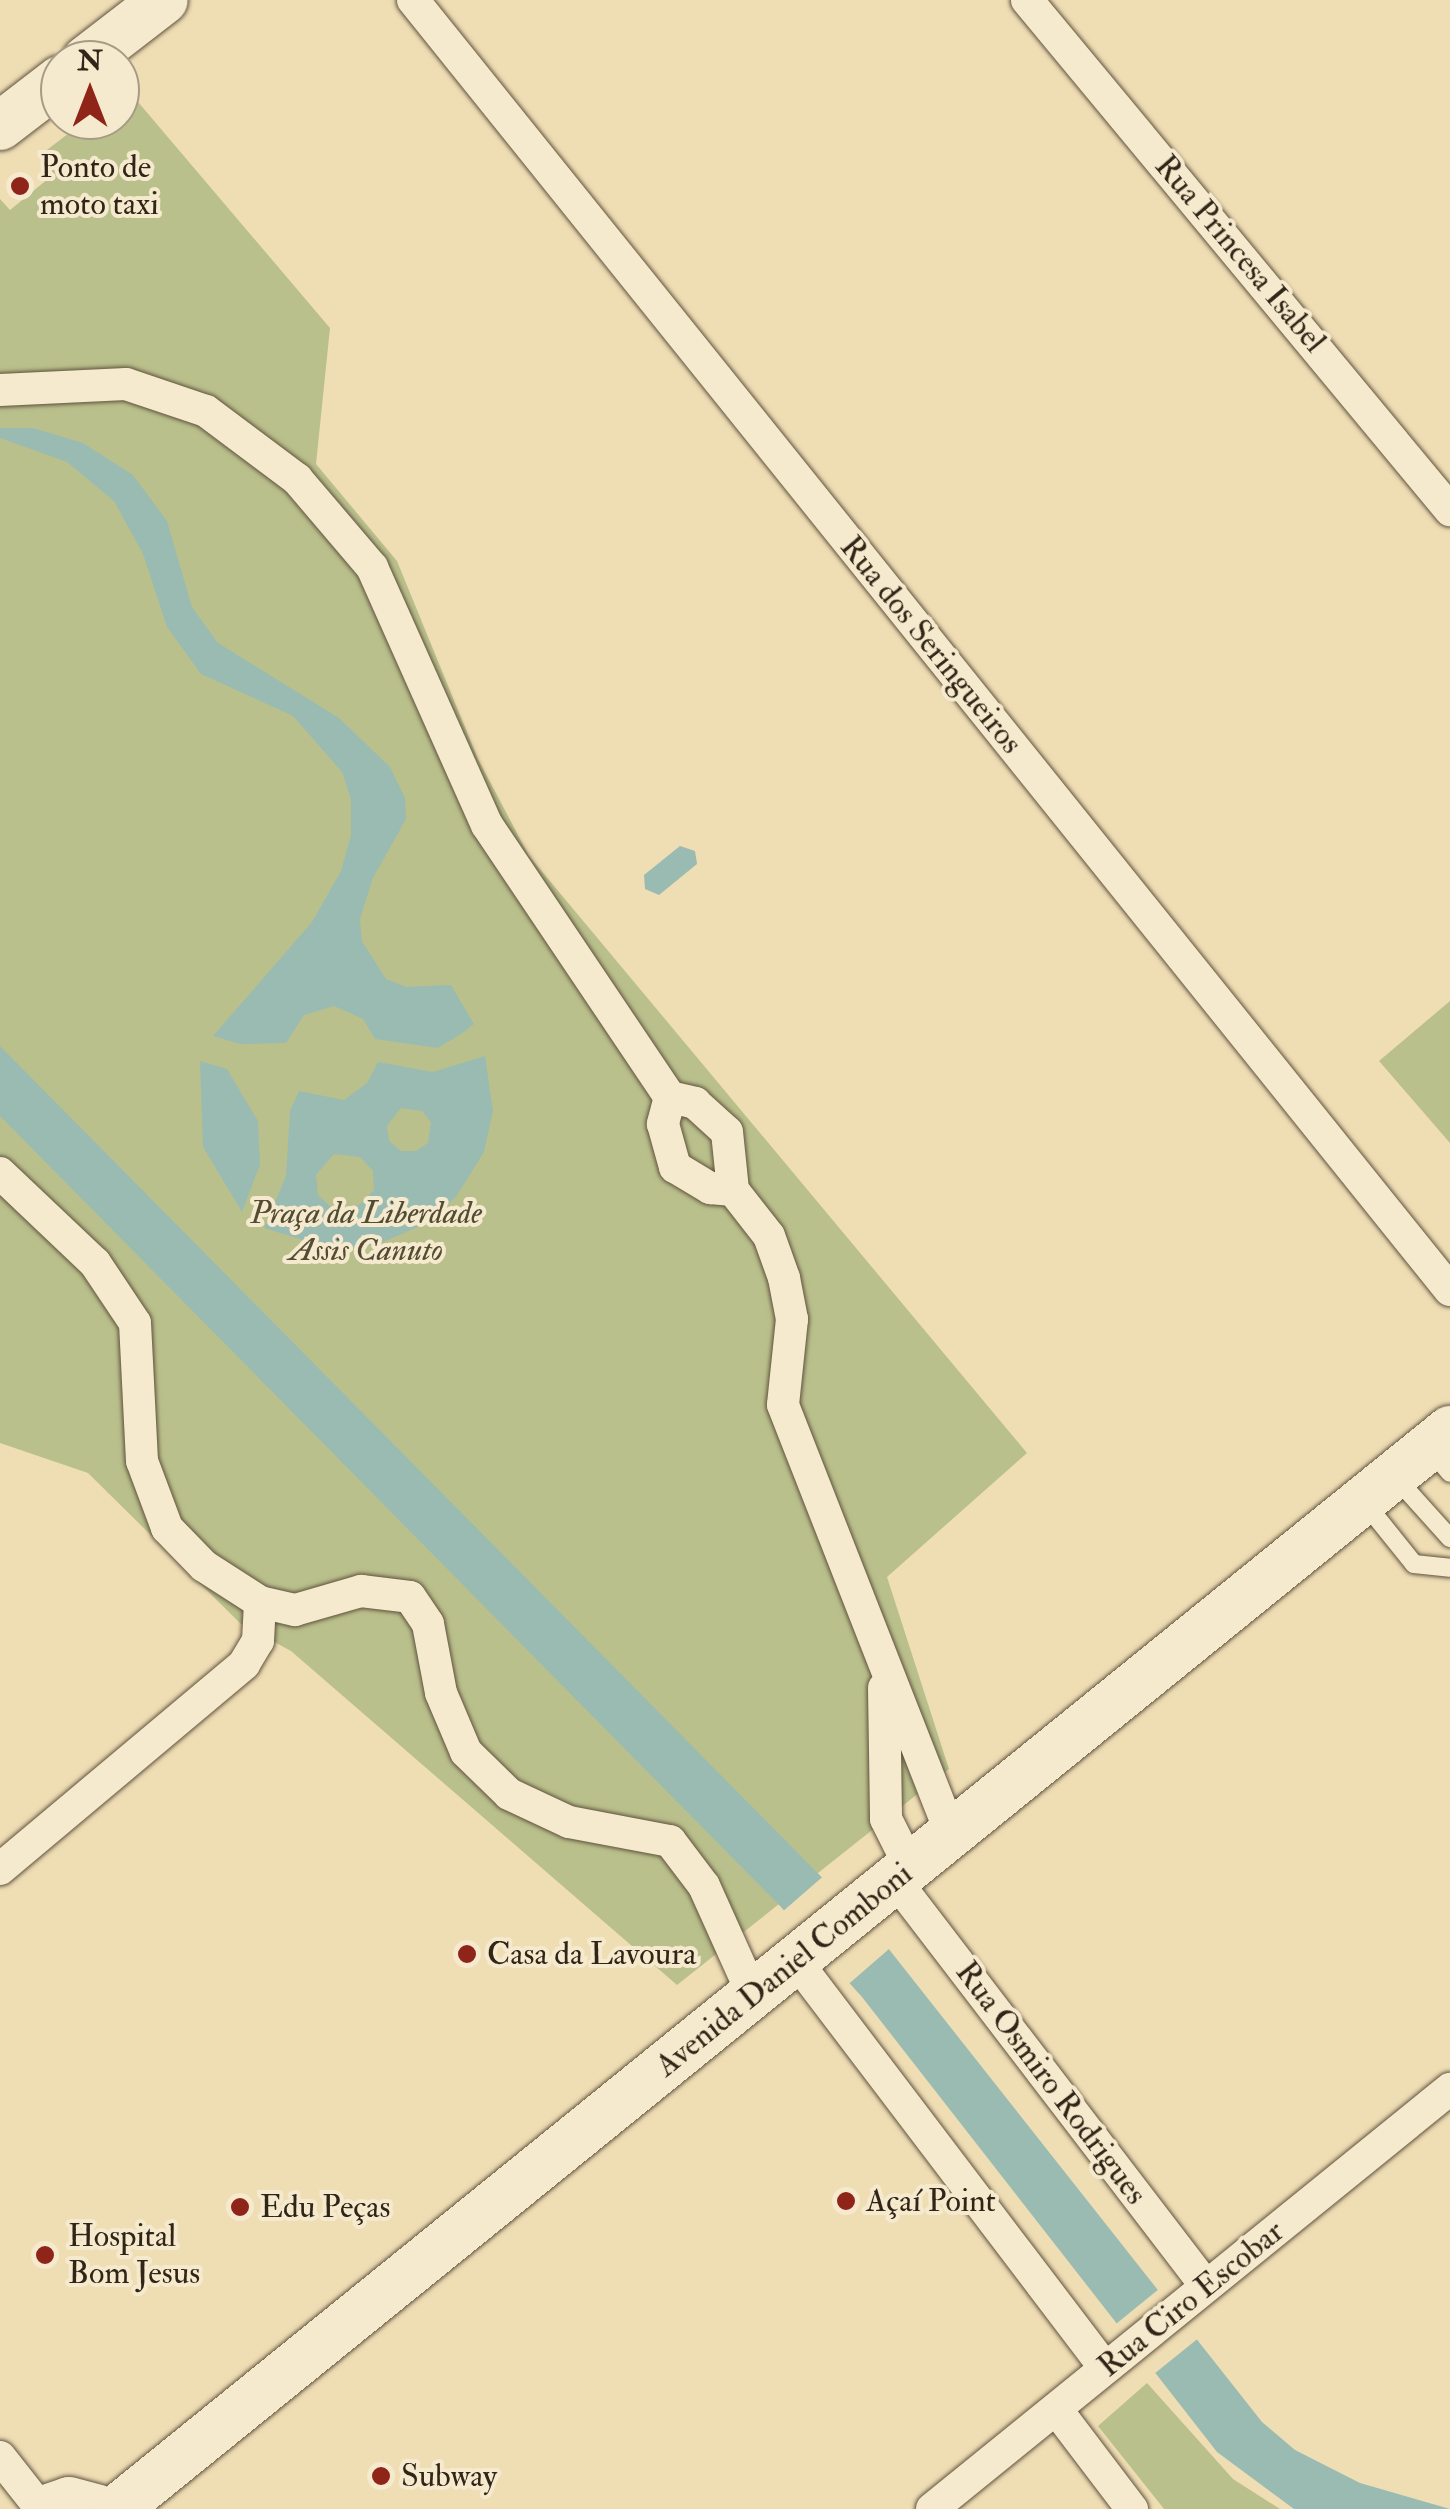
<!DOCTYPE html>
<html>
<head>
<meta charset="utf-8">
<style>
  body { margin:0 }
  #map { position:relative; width:1450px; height:2509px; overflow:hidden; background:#efddb4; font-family:"IM FELL Double Pica",serif }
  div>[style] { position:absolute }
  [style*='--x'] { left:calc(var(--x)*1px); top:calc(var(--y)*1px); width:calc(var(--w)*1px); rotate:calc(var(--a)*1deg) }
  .green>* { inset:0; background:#bac08c }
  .water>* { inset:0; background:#9abbb1 }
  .pier>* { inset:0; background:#efddb4; transform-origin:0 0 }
  .roads { filter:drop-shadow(0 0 2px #60533e) drop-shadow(0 0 2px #60533e) }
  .lane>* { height:18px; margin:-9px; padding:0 9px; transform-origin:9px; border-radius:9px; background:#f5e9ce }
  .street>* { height:32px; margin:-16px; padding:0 16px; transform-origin:16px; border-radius:16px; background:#f5e9ce }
  .secondary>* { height:48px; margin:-24px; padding:0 24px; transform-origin:24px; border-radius:24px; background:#f5e9ce }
  .dots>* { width:28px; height:28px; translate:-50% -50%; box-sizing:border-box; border:5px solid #f5e9ce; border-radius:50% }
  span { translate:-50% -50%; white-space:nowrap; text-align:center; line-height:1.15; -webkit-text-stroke:8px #f5e9ce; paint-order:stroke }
  .poi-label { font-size:32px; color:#312517 }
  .left { translate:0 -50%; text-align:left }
  .street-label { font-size:32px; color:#312517 }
  .park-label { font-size:32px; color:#534c34; font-style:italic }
  .north { position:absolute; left:40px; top:40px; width:100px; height:100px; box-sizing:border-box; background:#f5e9ce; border:2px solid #a79b85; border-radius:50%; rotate:0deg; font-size:28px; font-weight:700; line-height:40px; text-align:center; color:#312517 }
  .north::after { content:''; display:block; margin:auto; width:35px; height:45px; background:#8f2418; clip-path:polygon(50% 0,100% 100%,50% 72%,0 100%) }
</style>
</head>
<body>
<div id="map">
  <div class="green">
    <i style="clip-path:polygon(127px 89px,330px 328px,316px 464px,397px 561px,478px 759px,529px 856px,1027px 1453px,887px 1577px,949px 1769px,677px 1985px,291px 1651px,241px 1624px,88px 1473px,0 1443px,0 199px,10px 210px,54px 174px,39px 156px,86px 120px,120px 120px,120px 94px)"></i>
    <i style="clip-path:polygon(1450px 1001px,1450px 1143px,1379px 1061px)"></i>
    <i style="clip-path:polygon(1147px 2383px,1233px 2479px,1280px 2509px,1164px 2509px,1098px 2426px)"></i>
  </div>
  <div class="water">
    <i style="clip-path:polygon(0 428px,33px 428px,83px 443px,133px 475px,167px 521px,192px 607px,218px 643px,339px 718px,390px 767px,405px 798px,406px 819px,373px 878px,360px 919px,362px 941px,386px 979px,406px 987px,451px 985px,474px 1024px,464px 1032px,438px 1048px,375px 1039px,363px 1019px,334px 1006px,304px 1015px,286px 1043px,240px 1044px,213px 1036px,312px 922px,341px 871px,351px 835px,351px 800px,342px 772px,293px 716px,201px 674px,167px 627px,143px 554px,114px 501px,67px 462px,0 438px)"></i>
    <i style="clip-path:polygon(680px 846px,695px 851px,697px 864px,659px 895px,645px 889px,644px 875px)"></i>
    <i style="clip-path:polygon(0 1046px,873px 1929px,1262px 2422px,1295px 2450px,1360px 2483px,1450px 2509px,1294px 2509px,1217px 2452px,862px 1997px,780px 1906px,0 1116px)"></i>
    <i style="clip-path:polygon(evenodd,485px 1056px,493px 1111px,484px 1152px,456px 1197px,422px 1225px,381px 1243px,335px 1250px,264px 1228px,286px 1176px,290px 1111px,299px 1091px,344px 1100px,367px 1083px,378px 1062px,433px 1072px,485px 1056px,401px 1108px,422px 1111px,431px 1122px,428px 1143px,416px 1151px,401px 1151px,389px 1141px,387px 1126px,401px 1108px,485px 1056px,334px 1154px,360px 1157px,373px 1171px,374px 1190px,353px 1211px,333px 1209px,318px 1195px,316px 1175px,334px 1154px)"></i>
    <i style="clip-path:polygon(200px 1061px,227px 1069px,258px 1121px,260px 1165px,242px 1212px,203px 1147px)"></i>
  </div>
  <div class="pier">
    <i style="left:827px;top:1873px;width:98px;height:58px;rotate:49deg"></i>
    <i style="left:1159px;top:2289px;width:63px;height:63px;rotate:51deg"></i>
  </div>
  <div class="roads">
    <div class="lane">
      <i style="--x:1430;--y:1449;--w:31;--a:50"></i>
      <i style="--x:1396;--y:1478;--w:81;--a:48"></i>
      <i style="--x:1365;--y:1503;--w:78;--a:51.2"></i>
      <i style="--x:1414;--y:1564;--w:36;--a:6"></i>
    </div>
    <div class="street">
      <i style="--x:413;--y:0;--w:1655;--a:51.21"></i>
      <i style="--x:1027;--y:0;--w:663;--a:50.33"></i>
      <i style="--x:0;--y:390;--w:126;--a:-2.7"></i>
      <i style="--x:126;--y:384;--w:84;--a:18.6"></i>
      <i style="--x:206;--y:411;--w:114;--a:36.8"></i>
      <i style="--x:297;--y:479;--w:116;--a:49.6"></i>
      <i style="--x:372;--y:567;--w:282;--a:66"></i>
      <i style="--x:487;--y:825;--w:328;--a:56.1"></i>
      <i style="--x:670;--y:1097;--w:26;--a:13"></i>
      <i style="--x:695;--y:1103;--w:43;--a:42.2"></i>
      <i style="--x:727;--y:1132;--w:58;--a:84.1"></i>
      <i style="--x:733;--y:1190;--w:58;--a:52"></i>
      <i style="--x:769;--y:1236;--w:45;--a:70.3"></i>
      <i style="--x:784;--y:1278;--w:42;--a:79"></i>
      <i style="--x:792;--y:1319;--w:86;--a:96"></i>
      <i style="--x:783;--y:1405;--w:461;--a:68.6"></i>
      <i style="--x:670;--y:1097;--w:28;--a:105"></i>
      <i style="--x:663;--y:1124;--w:45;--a:74.4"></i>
      <i style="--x:675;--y:1167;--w:41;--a:31"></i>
      <i style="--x:710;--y:1188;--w:23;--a:5"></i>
      <i style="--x:0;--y:1173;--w:131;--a:43.5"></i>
      <i style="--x:95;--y:1263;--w:72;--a:56.3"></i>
      <i style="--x:135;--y:1323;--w:138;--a:87.1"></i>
      <i style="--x:142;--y:1461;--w:72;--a:69.5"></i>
      <i style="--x:167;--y:1528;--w:53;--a:45.8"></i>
      <i style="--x:204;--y:1566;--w:67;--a:32.7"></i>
      <i style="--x:260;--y:1602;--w:36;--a:13"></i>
      <i style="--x:295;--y:1610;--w:69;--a:-16.1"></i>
      <i style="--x:361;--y:1591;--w:49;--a:7"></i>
      <i style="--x:410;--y:1597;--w:32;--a:56"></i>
      <i style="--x:428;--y:1624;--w:70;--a:79.3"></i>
      <i style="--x:441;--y:1693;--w:64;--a:67"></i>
      <i style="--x:466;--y:1752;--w:60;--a:44.3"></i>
      <i style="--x:509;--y:1794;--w:66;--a:25"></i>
      <i style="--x:569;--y:1822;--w:103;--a:10.7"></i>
      <i style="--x:670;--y:1841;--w:56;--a:52.9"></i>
      <i style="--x:704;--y:1886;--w:120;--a:65.8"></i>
      <i style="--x:884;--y:1688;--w:131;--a:89.1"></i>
      <i style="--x:886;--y:1819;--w:54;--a:63.4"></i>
      <i style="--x:0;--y:1869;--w:319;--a:-40"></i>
      <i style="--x:244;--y:1664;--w:27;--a:-59"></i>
      <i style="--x:258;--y:1641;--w:39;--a:-87"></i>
      <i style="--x:895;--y:1880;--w:511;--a:52.55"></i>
      <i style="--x:796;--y:1961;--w:511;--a:52.79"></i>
      <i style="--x:1056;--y:2409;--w:126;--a:52.8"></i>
      <i style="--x:0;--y:2457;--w:66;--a:51.7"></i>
      <i style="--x:932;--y:2509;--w:667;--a:-39.04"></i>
    </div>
    <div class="secondary">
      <i style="--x:86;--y:60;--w:98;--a:-37.6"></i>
      <i style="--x:0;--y:126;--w:76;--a:-37.5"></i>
      <i style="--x:46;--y:2509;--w:24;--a:-19"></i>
      <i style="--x:69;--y:2501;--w:30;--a:15"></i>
      <i style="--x:117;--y:2509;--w:1715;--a:-38.99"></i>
    </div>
  </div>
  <div class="dots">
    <i style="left:20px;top:186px;background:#8f2418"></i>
    <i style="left:467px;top:1954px;background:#8f2418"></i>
    <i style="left:846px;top:2201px;background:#8f2418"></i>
    <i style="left:240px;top:2207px;background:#8f2418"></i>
    <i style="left:45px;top:2255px;background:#8f2418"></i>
    <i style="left:381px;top:2476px;background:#8f2418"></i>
  </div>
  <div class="poi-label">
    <span class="left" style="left:40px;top:186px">Ponto de<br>moto taxi</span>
    <span class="left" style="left:487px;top:1954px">Casa da Lavoura</span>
    <span class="left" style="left:866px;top:2201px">Açaí Point</span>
    <span class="left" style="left:260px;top:2207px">Edu Peças</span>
    <span class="left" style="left:68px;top:2255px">Hospital<br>Bom Jesus</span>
    <span class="left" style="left:401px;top:2476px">Subway</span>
  </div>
  <div class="street-label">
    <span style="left:1240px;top:254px;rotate:50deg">Rua Princesa Isabel</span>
    <span style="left:931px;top:645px;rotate:51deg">Rua dos Seringueiros</span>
    <span style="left:784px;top:1970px;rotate:-39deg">Avenida Daniel Comboni</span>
    <span style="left:1051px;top:2083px;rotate:53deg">Rua Osmiro Rodrigues</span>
    <span style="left:1191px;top:2299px;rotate:-39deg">Rua Ciro Escobar</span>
  </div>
  <div class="park-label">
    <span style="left:366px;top:1232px">Praça da Liberdade<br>Assis Canuto</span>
  </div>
  <div class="north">N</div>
</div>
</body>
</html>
